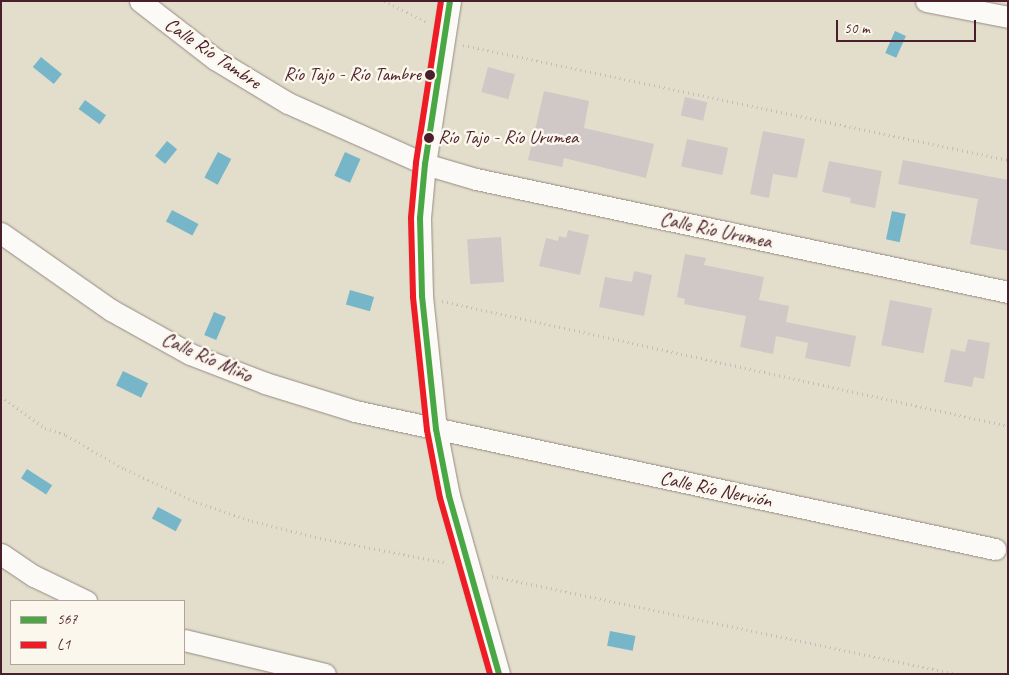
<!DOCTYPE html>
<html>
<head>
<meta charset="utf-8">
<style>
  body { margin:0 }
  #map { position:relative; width:1009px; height:675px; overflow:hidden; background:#e3ddcb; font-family:Caveat,sans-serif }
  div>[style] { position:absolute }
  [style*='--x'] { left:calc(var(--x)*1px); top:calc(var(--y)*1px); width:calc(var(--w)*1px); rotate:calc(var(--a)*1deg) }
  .water>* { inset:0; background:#77b6c9; transform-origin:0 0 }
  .building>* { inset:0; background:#d0c8c7; transform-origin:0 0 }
  .path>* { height:3px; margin-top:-1.5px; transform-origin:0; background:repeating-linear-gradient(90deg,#c1bcba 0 1px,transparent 0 5px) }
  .roads { filter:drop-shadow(0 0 1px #958b84) drop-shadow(0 0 1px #958b84) }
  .street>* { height:21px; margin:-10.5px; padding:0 10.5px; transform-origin:10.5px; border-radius:10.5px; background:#fbfaf7 }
  .bus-1>* { height:6px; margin:-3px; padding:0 3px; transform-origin:3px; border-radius:3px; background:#4aa844 }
  .bus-2>* { height:6px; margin:-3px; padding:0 3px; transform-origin:3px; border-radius:3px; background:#ee1c25 }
  .dots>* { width:14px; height:14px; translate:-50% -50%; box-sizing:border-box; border:2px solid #fbf7ec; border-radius:50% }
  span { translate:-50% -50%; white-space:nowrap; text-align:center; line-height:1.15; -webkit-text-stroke:5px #fbf7ec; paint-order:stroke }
  .bus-label { font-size:19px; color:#4a1f2b }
  .right { translate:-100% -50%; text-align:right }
  .left { translate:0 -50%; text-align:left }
  .street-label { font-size:20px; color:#4a1f2b }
  .frame { position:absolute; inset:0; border:2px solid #4a1f2b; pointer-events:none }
  .legend { position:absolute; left:10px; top:600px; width:175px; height:65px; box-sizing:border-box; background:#fbf7ec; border:1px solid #b4a19f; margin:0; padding:6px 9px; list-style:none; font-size:15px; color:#4a1f2b }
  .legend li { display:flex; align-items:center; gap:10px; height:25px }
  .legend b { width:25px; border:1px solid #b4a19f }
  .scale { position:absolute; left:836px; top:20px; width:140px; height:22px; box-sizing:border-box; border:2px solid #4a1f2b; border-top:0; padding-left:6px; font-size:15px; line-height:18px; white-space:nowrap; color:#4a1f2b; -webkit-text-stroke:4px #fbf7ec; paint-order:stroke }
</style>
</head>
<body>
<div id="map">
  <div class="water">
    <i style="left:895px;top:31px;width:12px;height:24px;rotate:24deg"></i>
    <i style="left:41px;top:57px;width:27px;height:13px;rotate:39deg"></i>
    <i style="left:85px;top:100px;width:26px;height:11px;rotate:36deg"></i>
    <i style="left:167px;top:141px;width:13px;height:19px;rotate:39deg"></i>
    <i style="left:218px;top:152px;width:15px;height:29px;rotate:28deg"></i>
    <i style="left:345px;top:152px;width:17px;height:26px;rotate:24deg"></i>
    <i style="left:172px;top:210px;width:30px;height:13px;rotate:28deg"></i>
    <i style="left:892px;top:211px;width:14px;height:29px;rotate:12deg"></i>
    <i style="left:350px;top:290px;width:25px;height:15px;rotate:16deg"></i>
    <i style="left:214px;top:312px;width:13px;height:25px;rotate:23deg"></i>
    <i style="left:123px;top:371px;width:28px;height:16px;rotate:26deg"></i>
    <i style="left:27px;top:469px;width:30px;height:11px;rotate:33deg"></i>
    <i style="left:158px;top:507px;width:27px;height:13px;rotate:28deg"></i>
    <i style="left:610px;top:631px;width:26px;height:15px;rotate:11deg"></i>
  </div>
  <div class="building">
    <i style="left:488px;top:67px;width:28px;height:26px;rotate:15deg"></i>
    <i style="clip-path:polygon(544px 91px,589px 101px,584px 128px,654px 144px,646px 178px,564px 158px,562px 167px,528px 160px)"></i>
    <i style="left:685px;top:97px;width:23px;height:19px;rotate:13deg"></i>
    <i style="clip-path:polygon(763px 131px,805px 139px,797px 178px,773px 174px,769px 198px,750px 194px)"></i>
    <i style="left:687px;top:139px;width:42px;height:28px;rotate:12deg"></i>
    <i style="clip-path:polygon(903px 160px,1008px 180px,1008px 251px,970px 244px,978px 199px,898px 184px)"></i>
    <i style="clip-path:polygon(829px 161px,882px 171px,875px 208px,850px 203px,851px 198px,822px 192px)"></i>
    <i style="clip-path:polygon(568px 230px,589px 235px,580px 275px,539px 266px,546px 238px,558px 241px,559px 236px,566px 238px)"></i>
    <i style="left:501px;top:237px;width:45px;height:34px;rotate:86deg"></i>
    <i style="clip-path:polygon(685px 254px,706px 258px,704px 265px,764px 277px,759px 300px,789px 306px,786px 322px,856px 336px,850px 367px,805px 358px,808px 343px,776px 336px,773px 354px,740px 347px,746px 316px,684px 304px,685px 299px,677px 297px)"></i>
    <i style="clip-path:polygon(634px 271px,652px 275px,644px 316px,599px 307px,605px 277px,632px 282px)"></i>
    <i style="left:890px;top:300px;width:43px;height:46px;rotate:11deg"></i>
    <i style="clip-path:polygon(968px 339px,990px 343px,984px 379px,974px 377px,972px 387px,944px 382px,951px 349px,965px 352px)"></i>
  </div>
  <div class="path">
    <i style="--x:384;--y:1;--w:48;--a:26"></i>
    <i style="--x:463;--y:45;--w:557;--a:11.92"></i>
    <i style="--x:442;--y:301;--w:580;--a:12.45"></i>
    <i style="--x:1;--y:396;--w:54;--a:36"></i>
    <i style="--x:45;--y:428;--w:22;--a:18"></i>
    <i style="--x:66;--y:435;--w:68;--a:30"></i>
    <i style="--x:125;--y:469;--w:78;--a:24.9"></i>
    <i style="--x:196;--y:502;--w:59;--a:18.7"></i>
    <i style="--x:252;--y:521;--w:70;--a:14"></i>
    <i style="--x:320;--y:538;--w:130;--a:11.1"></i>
    <i style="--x:492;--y:576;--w:477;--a:11.9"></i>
  </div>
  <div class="roads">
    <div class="street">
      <i style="--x:140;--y:1;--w:95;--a:37.7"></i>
      <i style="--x:215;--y:59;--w:85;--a:31.1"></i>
      <i style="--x:288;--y:103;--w:150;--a:24"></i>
      <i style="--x:425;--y:164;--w:53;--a:16.4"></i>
      <i style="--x:476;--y:179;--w:544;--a:11.99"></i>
      <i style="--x:450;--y:1;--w:165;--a:98.7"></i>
      <i style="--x:425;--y:164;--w:54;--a:95.3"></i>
      <i style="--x:420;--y:218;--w:78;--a:88.5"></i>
      <i style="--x:422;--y:296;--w:134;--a:84"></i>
      <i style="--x:436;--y:429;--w:68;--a:79"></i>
      <i style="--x:449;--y:496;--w:185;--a:74.3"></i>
      <i style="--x:926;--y:1;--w:84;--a:11"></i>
      <i style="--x:1;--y:233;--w:134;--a:35"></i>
      <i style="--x:111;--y:310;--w:90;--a:29.1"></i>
      <i style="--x:190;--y:354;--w:80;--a:21.1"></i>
      <i style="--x:265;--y:383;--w:94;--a:17.3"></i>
      <i style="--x:355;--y:411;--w:655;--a:12.17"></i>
      <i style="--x:1;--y:554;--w:40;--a:34"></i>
      <i style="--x:34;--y:576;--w:58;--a:25.7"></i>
      <i style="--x:184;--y:640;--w:145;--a:13.6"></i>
    </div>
  </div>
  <div class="bus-1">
    <i style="--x:450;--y:1;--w:165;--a:98.7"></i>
    <i style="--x:425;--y:164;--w:54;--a:95.3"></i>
    <i style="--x:420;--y:218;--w:78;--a:88.5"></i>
    <i style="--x:422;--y:296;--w:134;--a:84"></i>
    <i style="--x:436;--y:429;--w:68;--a:79"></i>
    <i style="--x:449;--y:496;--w:185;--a:74.3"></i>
  </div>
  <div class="bus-2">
    <i style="--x:441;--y:1;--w:164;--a:98.8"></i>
    <i style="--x:416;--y:163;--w:55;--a:95.2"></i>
    <i style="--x:411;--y:218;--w:79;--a:88.5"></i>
    <i style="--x:413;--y:297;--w:134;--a:84"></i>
    <i style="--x:427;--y:430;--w:69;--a:79.2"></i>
    <i style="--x:440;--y:498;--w:183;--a:74.1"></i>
  </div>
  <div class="dots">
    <i style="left:430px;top:75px;background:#4a1f2b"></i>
    <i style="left:429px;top:138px;background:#4a1f2b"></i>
  </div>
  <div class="bus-label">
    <span class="right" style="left:421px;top:75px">Río Tajo - Río Tambre</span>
    <span class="left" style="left:438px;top:138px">Río Tajo - Río Urumea</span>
  </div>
  <div class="street-label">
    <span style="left:213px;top:53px;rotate:34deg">Calle Río Tambre</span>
    <span style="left:716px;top:230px;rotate:12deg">Calle Río Urumea</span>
    <span style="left:207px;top:357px;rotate:24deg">Calle Río Miño</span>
    <span style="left:716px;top:489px;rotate:12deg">Calle Río Nervión</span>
  </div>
  <div class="frame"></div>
  <ul class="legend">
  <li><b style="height:6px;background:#4aa844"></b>567</li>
  <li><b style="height:6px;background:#ee1c25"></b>L1</li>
  </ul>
  <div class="scale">50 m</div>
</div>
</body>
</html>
